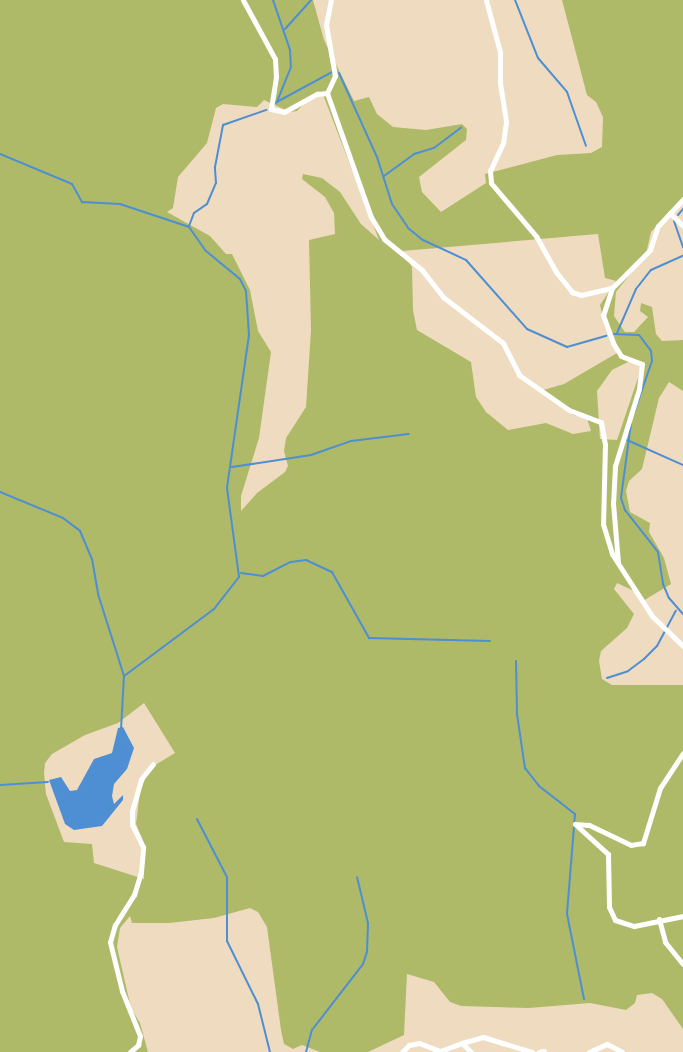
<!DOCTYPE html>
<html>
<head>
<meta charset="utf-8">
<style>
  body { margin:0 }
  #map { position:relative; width:683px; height:1052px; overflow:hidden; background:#efdcc0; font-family:"Times New Roman",serif }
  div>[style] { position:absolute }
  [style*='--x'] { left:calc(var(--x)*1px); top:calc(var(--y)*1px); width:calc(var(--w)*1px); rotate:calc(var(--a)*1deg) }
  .green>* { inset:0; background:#aeba68 }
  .water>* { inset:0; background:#4e8ed3 }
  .stream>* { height:2px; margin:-1px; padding:0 1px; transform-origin:1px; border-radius:1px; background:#4e8ed3 }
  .minor>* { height:5px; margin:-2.5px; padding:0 2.5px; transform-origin:2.5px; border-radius:2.5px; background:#fff }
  span { translate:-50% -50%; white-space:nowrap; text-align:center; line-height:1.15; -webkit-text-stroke:6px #fceacd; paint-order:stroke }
</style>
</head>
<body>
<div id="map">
  <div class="green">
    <i style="clip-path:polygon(evenodd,0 0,313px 0,324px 40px,354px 101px,369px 97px,377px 114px,393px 127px,426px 130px,462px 124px,467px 129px,466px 140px,419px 177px,422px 192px,441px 212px,486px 183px,485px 174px,557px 155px,591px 153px,602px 147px,603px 117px,596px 102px,587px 95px,562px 0,683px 0,683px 198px,651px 232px,646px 254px,616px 292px,614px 316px,625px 332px,634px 332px,648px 317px,640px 311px,641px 303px,652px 307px,656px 334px,662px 341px,683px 340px,683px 391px,669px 382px,659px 398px,642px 469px,629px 481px,626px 491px,630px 512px,650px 523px,649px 532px,664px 558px,671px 584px,643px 601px,634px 591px,617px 583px,614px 589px,634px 614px,627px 628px,601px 651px,599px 661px,602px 679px,612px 685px,683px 685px,683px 1029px,662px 999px,652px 993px,637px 995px,635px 1003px,626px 1010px,590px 1003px,529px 1008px,461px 1006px,450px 1002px,434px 982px,407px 974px,404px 1035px,368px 1052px,320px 1052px,302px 1045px,293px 1049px,284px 1044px,281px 1030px,267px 927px,258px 912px,250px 908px,214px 918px,169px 923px,132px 923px,130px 916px,120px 928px,117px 947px,131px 1008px,140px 1023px,148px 1052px,0 1052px,0 0,322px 92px,379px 240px,361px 224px,340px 192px,322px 178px,303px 174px,302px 179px,325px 197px,334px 213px,335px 234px,309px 240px,311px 330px,306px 407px,286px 438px,284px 451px,288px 466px,285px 472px,257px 493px,241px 511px,241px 496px,259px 438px,271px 352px,258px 331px,250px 290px,232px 254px,226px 254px,210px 236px,167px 212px,173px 208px,178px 177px,207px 143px,216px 108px,223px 104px,257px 107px,264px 100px,290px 112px,297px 111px,312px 95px,322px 92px,0 0,598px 234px,605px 278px,616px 281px,600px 305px,604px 323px,617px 353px,564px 384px,540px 391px,573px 415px,587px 418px,591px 431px,573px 434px,546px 423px,508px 430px,486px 412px,476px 397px,471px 362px,417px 330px,413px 310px,412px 267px,402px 251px,598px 234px,0 0,630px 361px,641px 364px,641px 369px,617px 440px,600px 439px,597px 391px,612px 370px,630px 361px,0 0,144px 703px,175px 753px,150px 768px,140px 791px,136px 824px,144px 843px,144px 879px,94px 863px,92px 844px,64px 842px,46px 794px,44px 773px,45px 763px,52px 754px,85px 735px,118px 723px,144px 703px)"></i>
  </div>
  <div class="water">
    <i style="clip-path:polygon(123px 727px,134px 748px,127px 769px,114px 784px,112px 796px,114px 804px,123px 795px,123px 800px,102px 826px,74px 830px,65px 824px,49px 780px,61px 777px,70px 791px,77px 790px,94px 759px,112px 753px,118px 728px)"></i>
  </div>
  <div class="stream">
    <i style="--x:273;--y:0;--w:53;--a:71.2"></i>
    <i style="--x:290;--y:50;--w:17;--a:87"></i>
    <i style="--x:291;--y:67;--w:37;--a:112"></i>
    <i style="--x:515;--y:0;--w:62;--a:68.4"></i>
    <i style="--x:538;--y:58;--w:45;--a:49.5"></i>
    <i style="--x:567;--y:92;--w:57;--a:70.6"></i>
    <i style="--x:285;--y:29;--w:39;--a:-48"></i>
    <i style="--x:339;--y:73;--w:92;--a:65.7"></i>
    <i style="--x:377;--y:157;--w:49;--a:72.3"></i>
    <i style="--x:392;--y:204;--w:29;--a:56"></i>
    <i style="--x:408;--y:228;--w:19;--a:39"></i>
    <i style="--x:423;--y:240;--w:47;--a:24.9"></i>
    <i style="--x:466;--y:260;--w:92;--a:48.5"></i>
    <i style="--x:527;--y:329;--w:44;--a:24.2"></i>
    <i style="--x:567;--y:347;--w:41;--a:-15.8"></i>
    <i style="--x:273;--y:104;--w:67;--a:-28.5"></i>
    <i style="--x:0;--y:154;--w:78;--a:22.6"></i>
    <i style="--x:72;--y:184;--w:21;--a:61"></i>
    <i style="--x:82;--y:202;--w:38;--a:3"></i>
    <i style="--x:120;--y:204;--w:73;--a:18.4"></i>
    <i style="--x:189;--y:227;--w:29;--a:55"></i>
    <i style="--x:206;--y:251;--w:44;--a:39.5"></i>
    <i style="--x:240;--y:279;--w:13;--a:63"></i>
    <i style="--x:246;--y:291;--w:44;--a:86.1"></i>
    <i style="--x:249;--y:335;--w:155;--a:98.2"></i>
    <i style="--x:227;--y:488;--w:90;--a:82.3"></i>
    <i style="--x:239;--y:577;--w:41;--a:128"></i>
    <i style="--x:214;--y:609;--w:112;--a:143.3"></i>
    <i style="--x:384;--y:176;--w:37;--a:-36"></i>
    <i style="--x:414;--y:154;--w:21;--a:-17"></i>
    <i style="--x:434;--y:148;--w:34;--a:-37"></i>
    <i style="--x:678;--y:215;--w:8;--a:-50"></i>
    <i style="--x:674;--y:221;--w:28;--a:71"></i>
    <i style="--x:189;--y:226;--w:14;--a:-69"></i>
    <i style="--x:194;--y:213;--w:16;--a:-35"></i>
    <i style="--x:207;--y:204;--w:23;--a:-67"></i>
    <i style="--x:216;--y:183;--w:16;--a:-94"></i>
    <i style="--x:215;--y:167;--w:43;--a:-79.2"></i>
    <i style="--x:223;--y:125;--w:46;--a:-19.2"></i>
    <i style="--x:617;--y:333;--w:48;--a:-66.6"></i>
    <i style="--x:636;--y:289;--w:24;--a:-52"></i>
    <i style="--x:651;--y:270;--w:35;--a:-24"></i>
    <i style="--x:613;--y:334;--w:26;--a:2"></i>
    <i style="--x:639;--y:335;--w:20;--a:53"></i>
    <i style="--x:651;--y:351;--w:10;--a:84"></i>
    <i style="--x:652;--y:361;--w:55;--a:109.1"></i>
    <i style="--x:631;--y:423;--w:76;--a:97.6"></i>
    <i style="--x:621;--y:498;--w:13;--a:72"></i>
    <i style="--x:625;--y:510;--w:53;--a:51.8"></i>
    <i style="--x:658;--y:552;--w:32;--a:81"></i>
    <i style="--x:663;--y:584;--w:15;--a:67"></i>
    <i style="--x:669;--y:598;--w:21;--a:49"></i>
    <i style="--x:627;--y:440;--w:61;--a:24.1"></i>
    <i style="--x:232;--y:467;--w:80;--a:-8.6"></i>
    <i style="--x:311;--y:455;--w:42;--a:-19.3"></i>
    <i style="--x:351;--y:441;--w:58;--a:-6.9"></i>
    <i style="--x:0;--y:492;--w:68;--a:22.4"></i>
    <i style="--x:63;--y:518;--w:21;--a:37"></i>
    <i style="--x:80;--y:531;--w:30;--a:67"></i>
    <i style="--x:92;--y:559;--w:36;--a:80"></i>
    <i style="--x:98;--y:594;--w:86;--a:72.4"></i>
    <i style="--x:124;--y:676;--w:53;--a:93.2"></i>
    <i style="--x:241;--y:573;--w:22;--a:8"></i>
    <i style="--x:263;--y:576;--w:31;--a:-27"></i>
    <i style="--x:291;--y:562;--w:15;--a:-8"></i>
    <i style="--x:306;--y:560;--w:29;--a:25"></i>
    <i style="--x:332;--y:572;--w:76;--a:60.7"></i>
    <i style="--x:369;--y:638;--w:121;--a:1.4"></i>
    <i style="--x:516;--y:661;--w:53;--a:88.9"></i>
    <i style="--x:517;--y:714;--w:55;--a:81.6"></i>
    <i style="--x:525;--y:768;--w:23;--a:52"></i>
    <i style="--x:539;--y:786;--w:46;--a:37.9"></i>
    <i style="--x:575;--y:814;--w:100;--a:94.6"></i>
    <i style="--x:567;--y:914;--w:87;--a:78.7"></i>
    <i style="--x:607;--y:678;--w:22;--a:-18"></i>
    <i style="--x:628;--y:671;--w:20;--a:-37"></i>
    <i style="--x:644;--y:659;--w:18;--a:-45"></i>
    <i style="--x:657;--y:646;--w:40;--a:-62"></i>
    <i style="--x:0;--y:785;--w:48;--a:-3.6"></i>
    <i style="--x:197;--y:819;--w:65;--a:62.7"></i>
    <i style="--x:227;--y:877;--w:64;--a:90"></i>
    <i style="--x:227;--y:941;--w:70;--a:63.8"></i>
    <i style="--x:258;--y:1004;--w:49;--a:76"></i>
    <i style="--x:306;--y:1052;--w:23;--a:-75"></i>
    <i style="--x:312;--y:1030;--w:83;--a:-52.3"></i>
    <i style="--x:363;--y:964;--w:13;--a:-72"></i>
    <i style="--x:367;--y:952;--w:29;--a:-88"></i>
    <i style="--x:368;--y:923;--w:47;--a:-103.4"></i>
  </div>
  <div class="minor">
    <i style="--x:243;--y:0;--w:67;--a:61.5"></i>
    <i style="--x:275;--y:59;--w:18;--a:87"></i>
    <i style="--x:276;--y:77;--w:32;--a:99"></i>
    <i style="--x:271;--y:109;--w:13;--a:13"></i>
    <i style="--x:284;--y:112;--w:38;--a:-29"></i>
    <i style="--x:317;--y:94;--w:10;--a:-6"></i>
    <i style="--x:327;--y:93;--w:132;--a:70.5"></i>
    <i style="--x:371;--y:217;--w:26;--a:59"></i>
    <i style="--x:384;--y:239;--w:49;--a:39.2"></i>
    <i style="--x:422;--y:270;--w:34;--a:52"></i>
    <i style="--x:443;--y:297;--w:76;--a:37.5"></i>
    <i style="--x:503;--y:343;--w:36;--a:63"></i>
    <i style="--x:519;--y:375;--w:61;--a:35"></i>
    <i style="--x:569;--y:410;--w:34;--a:21"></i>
    <i style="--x:601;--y:422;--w:22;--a:80"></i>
    <i style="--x:605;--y:444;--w:80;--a:91.4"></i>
    <i style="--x:603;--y:524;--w:31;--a:73"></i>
    <i style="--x:612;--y:554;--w:74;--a:57.2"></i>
    <i style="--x:652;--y:616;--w:43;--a:44.1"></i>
    <i style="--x:486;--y:0;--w:54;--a:74.9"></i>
    <i style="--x:500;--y:52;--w:31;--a:90"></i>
    <i style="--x:500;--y:83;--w:39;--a:81"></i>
    <i style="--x:506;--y:122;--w:21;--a:98"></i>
    <i style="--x:503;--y:143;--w:31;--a:115"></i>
    <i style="--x:490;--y:171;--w:12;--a:85"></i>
    <i style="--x:491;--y:183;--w:70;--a:49.7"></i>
    <i style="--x:536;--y:236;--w:41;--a:60.9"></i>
    <i style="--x:556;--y:272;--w:26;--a:51"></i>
    <i style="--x:572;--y:292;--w:9;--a:18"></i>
    <i style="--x:581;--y:295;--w:32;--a:-13"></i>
    <i style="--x:612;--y:288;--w:28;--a:108"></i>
    <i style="--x:603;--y:315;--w:30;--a:70"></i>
    <i style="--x:613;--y:343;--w:15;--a:58"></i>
    <i style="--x:621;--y:356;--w:22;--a:21"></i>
    <i style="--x:642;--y:364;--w:25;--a:97"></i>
    <i style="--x:639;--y:389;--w:81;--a:107.3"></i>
    <i style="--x:615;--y:466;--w:37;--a:93"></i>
    <i style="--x:613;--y:503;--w:59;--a:85.2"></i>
    <i style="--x:327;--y:93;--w:19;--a:-65"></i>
    <i style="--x:335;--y:76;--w:52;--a:-100"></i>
    <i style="--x:326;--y:25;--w:25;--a:-79"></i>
    <i style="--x:670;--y:213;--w:18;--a:45"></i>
    <i style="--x:612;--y:288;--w:54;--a:-45"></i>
    <i style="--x:650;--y:250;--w:25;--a:-72"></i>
    <i style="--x:658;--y:226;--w:37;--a:-47"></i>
    <i style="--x:683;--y:753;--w:42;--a:123.3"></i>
    <i style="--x:660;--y:788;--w:58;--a:107.2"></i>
    <i style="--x:643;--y:843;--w:12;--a:171"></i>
    <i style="--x:631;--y:845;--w:47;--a:-154.5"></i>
    <i style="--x:589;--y:825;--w:14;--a:-176"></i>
    <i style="--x:575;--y:824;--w:45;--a:42.3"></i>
    <i style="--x:608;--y:854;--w:53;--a:88.9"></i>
    <i style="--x:609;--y:907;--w:14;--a:65"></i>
    <i style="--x:615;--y:920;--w:20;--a:18"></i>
    <i style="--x:634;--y:926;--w:50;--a:-11.5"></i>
    <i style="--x:659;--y:919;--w:24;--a:75"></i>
    <i style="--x:665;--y:942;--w:28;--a:51"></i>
    <i style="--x:462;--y:1043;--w:22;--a:-16"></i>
    <i style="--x:483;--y:1037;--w:51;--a:17"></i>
    <i style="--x:130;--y:1052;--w:11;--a:-41"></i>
    <i style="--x:138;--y:1045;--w:9;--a:-77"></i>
    <i style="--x:140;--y:1036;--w:48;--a:-111.8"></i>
    <i style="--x:122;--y:991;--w:50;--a:-103.8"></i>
    <i style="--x:110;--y:942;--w:18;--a:-74"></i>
    <i style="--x:115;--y:925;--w:36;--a:-58"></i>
    <i style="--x:134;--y:895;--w:24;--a:-73"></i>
    <i style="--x:141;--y:872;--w:25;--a:-85"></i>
    <i style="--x:143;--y:847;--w:25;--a:-116"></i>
    <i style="--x:132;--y:824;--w:13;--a:-90"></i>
    <i style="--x:132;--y:811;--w:33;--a:-74"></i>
    <i style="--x:141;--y:779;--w:19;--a:-51"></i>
    <i style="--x:402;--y:1052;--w:10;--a:-45"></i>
    <i style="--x:409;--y:1045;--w:10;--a:-11"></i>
    <i style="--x:419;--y:1043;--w:22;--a:21"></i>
    <i style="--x:440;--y:1051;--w:23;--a:-20"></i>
    <i style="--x:462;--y:1043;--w:13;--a:45"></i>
    <i style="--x:539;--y:1052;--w:5;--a:-11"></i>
    <i style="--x:589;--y:1052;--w:20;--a:-24"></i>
    <i style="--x:607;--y:1044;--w:17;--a:28"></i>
  </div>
</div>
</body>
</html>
